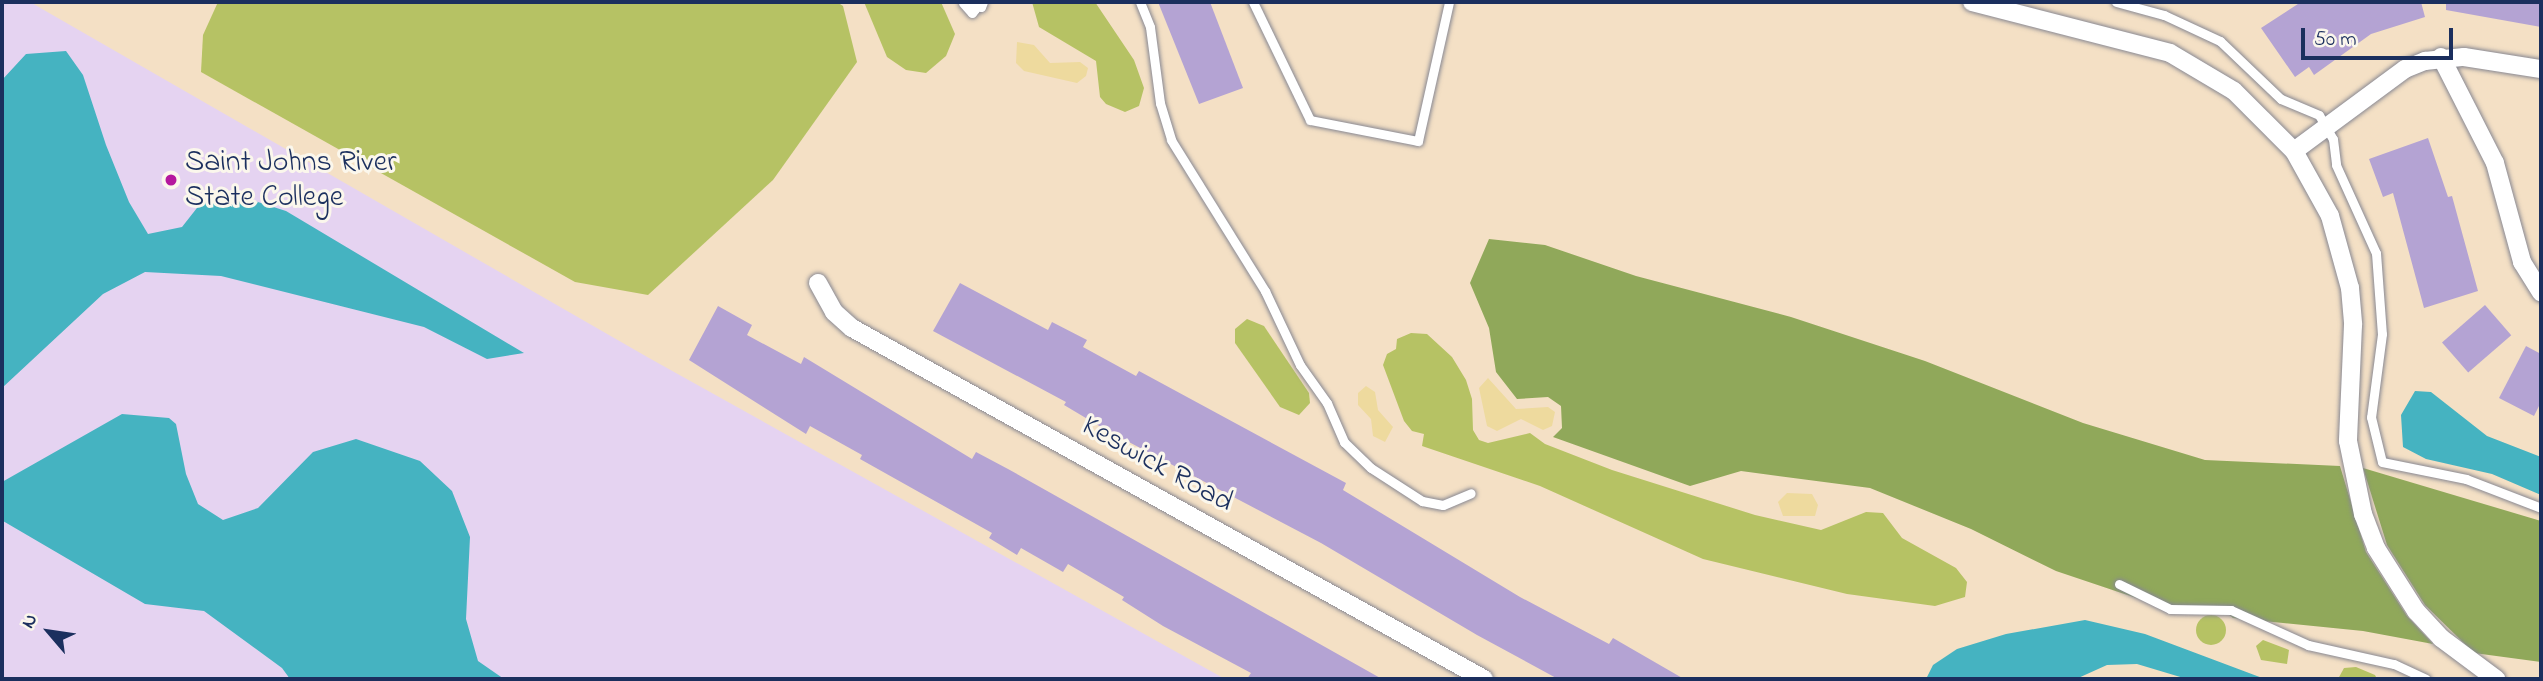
<!DOCTYPE html>
<html>
<head>
<meta charset="utf-8">
<style>
  body { margin:0 }
  #map { position:relative; width:2543px; height:681px; overflow:hidden; background:#f4e0c5; font-family:"Indie Flower",sans-serif }
  div>[style] { position:absolute }
  [style*='--x'] { left:calc(var(--x)*1px); top:calc(var(--y)*1px); width:calc(var(--w)*1px); rotate:calc(var(--a)*1deg) }
  .built>* { inset:0; background:#e5d3f1 }
  .green>* { inset:0; background:#b6c264 }
  .round { border-radius:50% }
  .forest>* { inset:0; background:#90a85a }
  .sand>* { inset:0; background:#eeda9e }
  .water>* { inset:0; background:#45b3c1 }
  .building>* { inset:0; background:#b4a3d3; transform-origin:0 0 }
  .roads { filter:drop-shadow(0 0 2px #888892) drop-shadow(0 0 2px #888892) }
  .lane>* { height:9px; margin:-4.5px; padding:0 4.5px; transform-origin:4.5px; border-radius:4.5px; background:#fff }
  .street>* { height:18px; margin:-9px; padding:0 9px; transform-origin:9px; border-radius:9px; background:#fff }
  .dots>* { width:19px; height:19px; translate:-50% -50%; box-sizing:border-box; border:4px solid #fbf7ec; border-radius:50% }
  span { translate:-50% -50%; white-space:nowrap; text-align:center; line-height:1.15; -webkit-text-stroke:6px #fbf7ec; paint-order:stroke }
  .poi-label { font-size:30px; color:#1b2f5e }
  .left { translate:0 -50%; text-align:left }
  .street-label { font-size:30px; color:#1b2f5e }
  .frame { position:absolute; inset:0; border:4px solid #1b2f5e; pointer-events:none }
  .north { position:absolute; left:14px; top:597px; width:70px; height:70px; -webkit-text-stroke:5px #fbf7ec; paint-order:stroke; rotate:299deg; font-size:19px; font-weight:700; line-height:28px; text-align:center; color:#1b2f5e }
  .north::after { content:''; display:block; margin:auto; width:24px; height:32px; background:#1b2f5e; clip-path:polygon(50% 0,100% 100%,50% 72%,0 100%) }
  .scale { position:absolute; left:2301px; top:28px; width:152px; height:32px; box-sizing:border-box; border:4px solid #1b2f5e; border-top:0; padding-left:9px; font-size:21px; line-height:24px; white-space:nowrap; color:#1b2f5e; -webkit-text-stroke:5px #fbf7ec; paint-order:stroke }
</style>
</head>
<body>
<div id="map">
  <div class="built">
    <i style="clip-path:polygon(2px 2px,30px 2px,649px 358px,1225px 679px,2px 679px)"></i>
  </div>
  <div class="green">
    <i style="clip-path:polygon(218px 2px,837px 2px,843px 6px,857px 62px,773px 180px,648px 295px,575px 282px,201px 72px,203px 35px)"></i>
    <i style="clip-path:polygon(864px 2px,941px 2px,955px 34px,946px 56px,926px 73px,906px 70px,887px 57px)"></i>
    <i style="clip-path:polygon(1032px 2px,1095px 2px,1134px 60px,1144px 88px,1139px 106px,1125px 112px,1106px 104px,1100px 97px,1096px 61px,1039px 27px)"></i>
    <i style="clip-path:polygon(1247px 319px,1264px 326px,1309px 393px,1310px 403px,1299px 415px,1280px 407px,1235px 343px,1235px 329px)"></i>
    <i style="clip-path:polygon(1411px 333px,1427px 334px,1452px 357px,1466px 380px,1472px 399px,1473px 430px,1479px 440px,1488px 443px,1530px 433px,1545px 444px,1612px 470px,1755px 515px,1821px 530px,1866px 512px,1883px 513px,1902px 538px,1956px 568px,1967px 582px,1965px 597px,1935px 606px,1847px 594px,1703px 559px,1540px 486px,1422px 446px,1424px 434px,1412px 431px,1404px 421px,1383px 365px,1387px 354px,1396px 349px,1397px 339px)"></i>
    <i class="round" style="left:2196px;top:615px;width:30px;height:30px"></i>
    <i style="clip-path:polygon(2263px 640px,2289px 650px,2287px 664px,2261px 660px,2256px 646px)"></i>
    <i style="clip-path:polygon(2356px 667px,2375px 675px,2377px 679px,2338px 679px,2344px 668px)"></i>
  </div>
  <div class="forest">
    <i style="clip-path:polygon(1489px 239px,1545px 245px,1636px 276px,1791px 317px,1925px 361px,2083px 423px,2205px 460px,2340px 466px,2366px 552px,2407px 616px,2433px 644px,2363px 631px,2233px 618px,2224px 611px,2172px 610px,2056px 571px,1971px 529px,1870px 488px,1741px 471px,1690px 486px,1553px 437px,1562px 428px,1561px 406px,1548px 397px,1517px 399px,1496px 372px,1489px 328px,1470px 283px)"></i>
    <i style="clip-path:polygon(2363px 468px,2541px 521px,2541px 662px,2474px 653px,2425px 605px,2387px 545px)"></i>
  </div>
  <div class="sand">
    <i style="clip-path:polygon(1017px 42px,1034px 45px,1050px 63px,1080px 62px,1088px 68px,1086px 76px,1077px 83px,1024px 71px,1016px 63px)"></i>
    <i style="clip-path:polygon(1488px 378px,1516px 409px,1548px 407px,1555px 412px,1552px 426px,1543px 430px,1521px 419px,1497px 431px,1487px 426px,1479px 388px)"></i>
    <i style="clip-path:polygon(1366px 386px,1375px 392px,1378px 410px,1393px 427px,1385px 442px,1373px 436px,1371px 419px,1358px 405px,1358px 393px)"></i>
    <i style="clip-path:polygon(1787px 493px,1812px 494px,1818px 505px,1815px 516px,1783px 516px,1778px 502px)"></i>
  </div>
  <div class="water">
    <i style="clip-path:polygon(66px 51px,83px 75px,106px 145px,129px 202px,148px 234px,182px 227px,204px 199px,239px 196px,286px 211px,524px 353px,487px 359px,424px 327px,221px 276px,145px 272px,103px 294px,2px 388px,2px 80px,26px 54px)"></i>
    <i style="clip-path:polygon(2415px 391px,2431px 392px,2487px 436px,2541px 457px,2541px 495px,2492px 474px,2426px 459px,2403px 447px,2401px 415px)"></i>
    <i style="clip-path:polygon(122px 414px,169px 418px,176px 424px,186px 474px,198px 504px,223px 520px,258px 508px,313px 452px,356px 439px,420px 461px,452px 491px,470px 537px,466px 619px,478px 661px,504px 679px,290px 679px,282px 668px,204px 611px,145px 604px,3px 521px,2px 482px)"></i>
    <i style="clip-path:polygon(2085px 620px,2145px 634px,2265px 679px,2187px 679px,2137px 664px,2107px 665px,2076px 679px,1926px 679px,1933px 665px,1957px 649px,2006px 634px)"></i>
  </div>
  <div class="building">
    <i style="clip-path:polygon(1158px 2px,1210px 2px,1243px 88px,1199px 104px)"></i>
    <i style="clip-path:polygon(2301px 2px,2421px 2px,2425px 17px,2371px 34px,2314px 75px,2309px 67px,2295px 77px,2261px 28px)"></i>
    <i style="clip-path:polygon(2446px 2px,2541px 2px,2541px 27px,2446px 10px)"></i>
    <i style="clip-path:polygon(2428px 138px,2448px 197px,2452px 196px,2478px 291px,2424px 308px,2393px 193px,2383px 197px,2369px 159px)"></i>
    <i style="clip-path:polygon(960px 283px,1048px 330px,1052px 322px,1087px 340px,1083px 347px,1136px 376px,1139px 371px,1346px 483px,1343px 490px,1520px 597px,1609px 644px,1613px 638px,1684px 679px,1558px 679px,1477px 635px,1321px 543px,1106px 430px,1064px 405px,1066px 402px,933px 331px)"></i>
    <i style="left:2485px;top:305px;width:40px;height:57px;rotate:49deg"></i>
    <i style="clip-path:polygon(718px 306px,752px 325px,747px 335px,801px 364px,804px 357px,972px 459px,976px 452px,1008px 469px,1382px 679px,1247px 679px,1251px 673px,1163px 626px,1122px 600px,1124px 597px,1068px 564px,1063px 572px,1021px 548px,1017px 555px,989px 538px,992px 533px,860px 459px,862px 455px,810px 426px,806px 434px,689px 360px)"></i>
    <i style="clip-path:polygon(2526px 346px,2541px 354px,2541px 402px,2534px 416px,2499px 398px)"></i>
  </div>
  <div class="roads">
    <div class="lane">
      <i style="--x:977;--y:2;--w:6;--a:51"></i>
      <i style="--x:981;--y:7;--w:5;--a:-68"></i>
      <i style="--x:1140;--y:2;--w:27;--a:68"></i>
      <i style="--x:1150;--y:27;--w:77;--a:82.5"></i>
      <i style="--x:1160;--y:103;--w:39;--a:73"></i>
      <i style="--x:1171;--y:140;--w:178;--a:58.1"></i>
      <i style="--x:1265;--y:291;--w:82;--a:64.7"></i>
      <i style="--x:1300;--y:365;--w:47;--a:54.6"></i>
      <i style="--x:1327;--y:403;--w:43;--a:66.4"></i>
      <i style="--x:1344;--y:442;--w:37;--a:44"></i>
      <i style="--x:1371;--y:468;--w:61;--a:32.9"></i>
      <i style="--x:1422;--y:501;--w:21;--a:11"></i>
      <i style="--x:1443;--y:505;--w:30;--a:-23"></i>
      <i style="--x:1253;--y:2;--w:131;--a:64.2"></i>
      <i style="--x:1310;--y:120;--w:110;--a:11"></i>
      <i style="--x:1418;--y:141;--w:142;--a:-77.4"></i>
      <i style="--x:2116;--y:2;--w:50;--a:15.2"></i>
      <i style="--x:2164;--y:15;--w:62;--a:24.9"></i>
      <i style="--x:2220;--y:41;--w:84;--a:43.6"></i>
      <i style="--x:2281;--y:99;--w:41;--a:22.8"></i>
      <i style="--x:2319;--y:115;--w:28;--a:60"></i>
      <i style="--x:2333;--y:139;--w:26;--a:83"></i>
      <i style="--x:2336;--y:165;--w:97;--a:65.6"></i>
      <i style="--x:2376;--y:253;--w:81;--a:85.8"></i>
      <i style="--x:2382;--y:334;--w:84;--a:97.5"></i>
      <i style="--x:2371;--y:417;--w:46;--a:76.3"></i>
      <i style="--x:2382;--y:462;--w:86;--a:11.4"></i>
      <i style="--x:2466;--y:479;--w:80;--a:21.1"></i>
      <i style="--x:963;--y:3;--w:13;--a:48"></i>
      <i style="--x:972;--y:13;--w:5;--a:-53"></i>
      <i style="--x:975;--y:9;--w:9;--a:-131"></i>
      <i style="--x:2119;--y:584;--w:57;--a:26.1"></i>
      <i style="--x:2170;--y:609;--w:61;--a:0.9"></i>
      <i style="--x:2231;--y:610;--w:85;--a:24.4"></i>
      <i style="--x:2308;--y:645;--w:88;--a:12.5"></i>
      <i style="--x:2394;--y:664;--w:35;--a:25"></i>
    </div>
    <div class="street">
      <i style="--x:1972;--y:2;--w:204;--a:14.4"></i>
      <i style="--x:2170;--y:53;--w:74;--a:30.7"></i>
      <i style="--x:2234;--y:91;--w:85;--a:45"></i>
      <i style="--x:2294;--y:151;--w:74;--a:61"></i>
      <i style="--x:2330;--y:216;--w:75;--a:74.5"></i>
      <i style="--x:2350;--y:288;--w:37;--a:85"></i>
      <i style="--x:2353;--y:325;--w:116;--a:92.5"></i>
      <i style="--x:2348;--y:441;--w:75;--a:78.4"></i>
      <i style="--x:2363;--y:514;--w:36;--a:69"></i>
      <i style="--x:2376;--y:548;--w:75;--a:57.6"></i>
      <i style="--x:2416;--y:611;--w:37;--a:47"></i>
      <i style="--x:2441;--y:638;--w:69;--a:36.7"></i>
      <i style="--x:2441;--y:57;--w:119;--a:63"></i>
      <i style="--x:2495;--y:163;--w:103;--a:74.7"></i>
      <i style="--x:2522;--y:262;--w:36;--a:58"></i>
      <i style="--x:2294;--y:151;--w:138;--a:-36.5"></i>
      <i style="--x:2405;--y:69;--w:22;--a:-22"></i>
      <i style="--x:2425;--y:61;--w:39;--a:-6"></i>
      <i style="--x:2464;--y:57;--w:78;--a:8.9"></i>
      <i style="--x:818;--y:283;--w:33;--a:61"></i>
      <i style="--x:834;--y:312;--w:24;--a:42"></i>
      <i style="--x:852;--y:328;--w:723;--a:29.05"></i>
    </div>
  </div>
  <div class="dots">
    <i style="left:171px;top:180px;background:#b5179e"></i>
  </div>
  <div class="poi-label">
    <span class="left" style="left:185px;top:180px">Saint Johns River<br>State College</span>
  </div>
  <div class="street-label">
    <span style="left:1157px;top:465px;rotate:29deg">Keswick Road</span>
  </div>
  <div class="frame"></div>
  <div class="north">N</div>
  <div class="scale">50 m</div>
</div>
</body>
</html>
